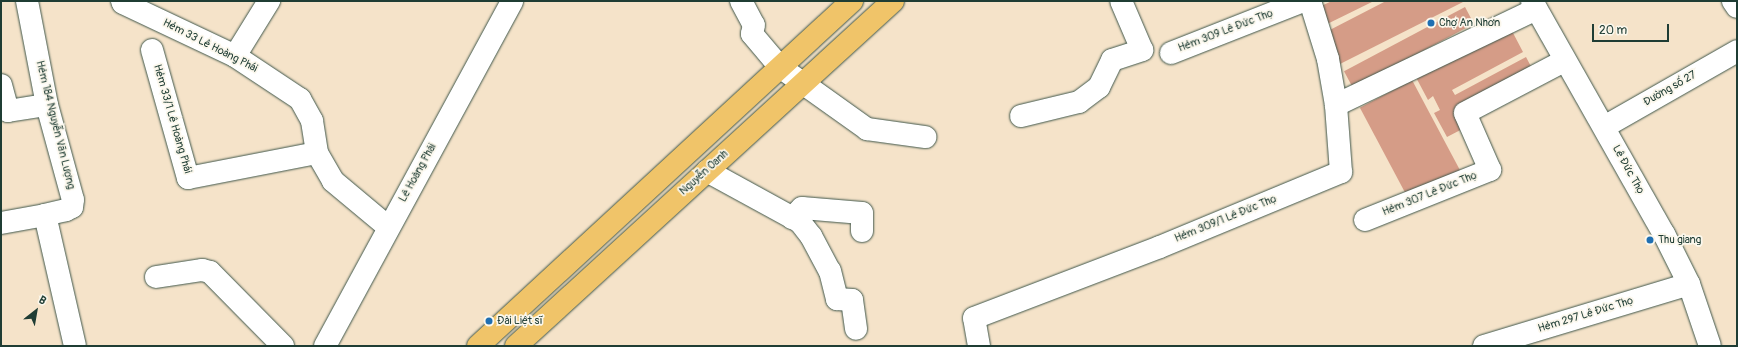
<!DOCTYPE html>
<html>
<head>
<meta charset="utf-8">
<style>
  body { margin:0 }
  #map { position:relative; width:1738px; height:347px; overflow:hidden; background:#f5e3c9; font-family:Pangolin,sans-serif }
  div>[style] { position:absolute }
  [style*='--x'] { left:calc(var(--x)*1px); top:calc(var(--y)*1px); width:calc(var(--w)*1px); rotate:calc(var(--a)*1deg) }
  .building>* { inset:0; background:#d59c87; transform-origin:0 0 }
  .roads { filter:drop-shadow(0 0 1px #3f564a) drop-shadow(0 0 1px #3f564a) }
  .minor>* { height:22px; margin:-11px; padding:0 11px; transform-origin:11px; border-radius:11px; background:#fff }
  .major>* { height:22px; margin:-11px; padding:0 11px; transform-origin:11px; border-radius:11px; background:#f0c469 }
  .dots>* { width:11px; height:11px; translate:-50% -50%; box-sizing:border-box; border:2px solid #fbf7ec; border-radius:50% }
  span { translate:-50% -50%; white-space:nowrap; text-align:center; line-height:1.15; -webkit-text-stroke:3.5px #fbf7ec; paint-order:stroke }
  .poi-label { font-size:11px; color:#1f3d34 }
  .left { translate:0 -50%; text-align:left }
  .street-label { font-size:11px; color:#1f3d34 }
  .frame { position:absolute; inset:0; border:2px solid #1f3d34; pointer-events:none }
  .north { position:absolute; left:16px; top:291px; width:40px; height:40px; -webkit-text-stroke:3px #fbf7ec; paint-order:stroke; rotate:31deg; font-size:11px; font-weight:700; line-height:16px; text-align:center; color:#1f3d34 }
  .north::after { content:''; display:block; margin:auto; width:14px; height:18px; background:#1f3d34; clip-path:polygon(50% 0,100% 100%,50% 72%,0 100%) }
  .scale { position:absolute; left:1592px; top:24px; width:77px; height:18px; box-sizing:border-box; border:2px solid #1f3d34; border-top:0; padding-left:5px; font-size:12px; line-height:14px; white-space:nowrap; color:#1f3d34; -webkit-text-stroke:3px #fbf7ec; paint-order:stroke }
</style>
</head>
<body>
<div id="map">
  <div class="building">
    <i style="clip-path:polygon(1332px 1px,1374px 1px,1319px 28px,1310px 11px)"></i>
    <i style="clip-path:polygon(1386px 1px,1465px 1px,1340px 64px,1324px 33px)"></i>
    <i style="left:1465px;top:7px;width:19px;height:137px;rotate:62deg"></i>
    <i style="clip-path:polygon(1512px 31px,1523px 52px,1452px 90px,1455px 95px,1526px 57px,1536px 76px,1464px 113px,1470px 125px,1447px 137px,1434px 113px,1440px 110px,1433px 96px,1428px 100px,1411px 68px,1451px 47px,1457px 59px)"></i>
    <i style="left:1412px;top:80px;width:106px;height:59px;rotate:62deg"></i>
  </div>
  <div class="roads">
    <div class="minor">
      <i style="--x:27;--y:1;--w:106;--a:79.1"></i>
      <i style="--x:47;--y:105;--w:98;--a:74.7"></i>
      <i style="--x:73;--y:200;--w:7;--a:98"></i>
      <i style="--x:72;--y:207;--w:7;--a:153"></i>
      <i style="--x:66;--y:210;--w:22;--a:167"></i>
      <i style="--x:45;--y:215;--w:134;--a:77.1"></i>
      <i style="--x:122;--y:1;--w:2;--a:63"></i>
      <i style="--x:123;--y:3;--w:124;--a:25.3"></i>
      <i style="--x:235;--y:56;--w:78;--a:33.5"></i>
      <i style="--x:300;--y:99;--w:25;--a:61"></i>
      <i style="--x:312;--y:121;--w:32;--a:81"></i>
      <i style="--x:317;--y:153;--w:32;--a:60"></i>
      <i style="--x:333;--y:181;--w:72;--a:39.9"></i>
      <i style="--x:741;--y:1;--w:27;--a:62"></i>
      <i style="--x:754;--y:25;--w:9;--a:103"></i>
      <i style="--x:752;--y:34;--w:43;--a:49.7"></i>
      <i style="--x:780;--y:67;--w:107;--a:35.5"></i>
      <i style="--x:867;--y:129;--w:59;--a:7.9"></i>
      <i style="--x:1532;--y:1;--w:268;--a:60.5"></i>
      <i style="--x:1664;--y:234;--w:56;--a:63.4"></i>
      <i style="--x:1689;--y:284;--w:65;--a:71.3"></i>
      <i style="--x:1733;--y:1;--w:7;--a:56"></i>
      <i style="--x:152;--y:50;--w:133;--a:74.3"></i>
      <i style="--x:188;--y:178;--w:131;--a:-11"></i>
      <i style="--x:1171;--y:53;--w:142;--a:-21.5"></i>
      <i style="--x:235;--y:56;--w:65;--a:-58.3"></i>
      <i style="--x:1;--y:85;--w:27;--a:75"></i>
      <i style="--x:8;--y:111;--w:39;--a:-9"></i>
      <i style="--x:1336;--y:105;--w:222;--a:-25.6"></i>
      <i style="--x:1021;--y:116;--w:60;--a:-13.6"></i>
      <i style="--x:1079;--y:102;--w:25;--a:-37"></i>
      <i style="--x:1099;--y:87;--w:30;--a:-64"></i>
      <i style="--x:1112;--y:60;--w:32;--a:-18"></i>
      <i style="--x:1142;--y:50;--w:53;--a:-113.2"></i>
      <i style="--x:1604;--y:127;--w:153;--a:-29.7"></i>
      <i style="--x:707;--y:171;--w:106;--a:28.7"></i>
      <i style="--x:800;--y:222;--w:18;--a:52"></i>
      <i style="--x:811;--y:236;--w:40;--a:62"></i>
      <i style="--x:830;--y:271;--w:29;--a:76"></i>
      <i style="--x:837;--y:299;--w:15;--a:4"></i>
      <i style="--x:852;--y:300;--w:29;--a:82"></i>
      <i style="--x:792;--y:218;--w:14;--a:-45"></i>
      <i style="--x:802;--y:208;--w:60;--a:4.8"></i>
      <i style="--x:862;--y:213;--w:18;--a:90"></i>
      <i style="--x:1365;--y:220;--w:135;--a:-21.8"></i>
      <i style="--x:1490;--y:170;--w:62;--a:-113.7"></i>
      <i style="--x:1465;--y:113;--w:112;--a:-27.7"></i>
      <i style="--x:1;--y:223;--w:45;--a:-10.3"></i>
      <i style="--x:156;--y:277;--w:47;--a:-8.7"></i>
      <i style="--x:202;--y:270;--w:8;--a:14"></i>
      <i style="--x:210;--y:272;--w:104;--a:45.4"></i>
      <i style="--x:325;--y:346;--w:392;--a:-61.5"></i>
      <i style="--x:979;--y:346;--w:28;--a:-100"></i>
      <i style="--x:974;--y:318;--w:199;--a:-20.9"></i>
      <i style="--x:1160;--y:247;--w:196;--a:-22.5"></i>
      <i style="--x:1341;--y:172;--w:67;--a:-94.3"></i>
      <i style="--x:1336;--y:105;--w:47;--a:-99.9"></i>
      <i style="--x:1328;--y:59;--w:61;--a:-107.2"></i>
      <i style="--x:1484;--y:346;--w:214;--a:-16.8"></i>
    </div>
    <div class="major">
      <i style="--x:478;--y:346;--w:509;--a:-42.69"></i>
      <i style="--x:516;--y:346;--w:511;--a:-42.46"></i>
    </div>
  </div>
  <div class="dots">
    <i style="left:1431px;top:23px;background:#1f6fb2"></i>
    <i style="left:1650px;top:240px;background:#1f6fb2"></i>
    <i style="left:489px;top:321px;background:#1f6fb2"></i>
  </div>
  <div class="poi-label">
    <span class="left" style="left:1439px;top:23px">Chợ An Nhơn</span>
    <span class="left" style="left:1658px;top:240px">Thu giang</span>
    <span class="left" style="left:497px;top:321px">Đài Liệt sĩ</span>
  </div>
  <div class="street-label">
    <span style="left:1226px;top:31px;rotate:-21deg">Hẻm 309 Lê Đức Thọ</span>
    <span style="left:210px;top:46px;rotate:27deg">Hẻm 33 Lê Hoàng Phái</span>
    <span style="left:1670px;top:89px;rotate:-30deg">Đường số 27</span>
    <span style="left:172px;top:119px;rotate:74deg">Hẻm 33/1 Lê Hoàng Phái</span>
    <span style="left:55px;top:125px;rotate:76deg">Hẻm 184 Nguyễn Văn Lượng</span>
    <span style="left:1628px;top:170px;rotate:61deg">Lê Đức Thọ</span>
    <span style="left:418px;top:173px;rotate:-61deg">Lê Hoàng Phái</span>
    <span style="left:704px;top:173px;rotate:-42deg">Nguyễn Oanh</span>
    <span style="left:1430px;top:194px;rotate:-22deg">Hẻm 307 Lê Đức Thọ</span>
    <span style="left:1226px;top:219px;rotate:-22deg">Hẻm 309/1 Lê Đức Thọ</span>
    <span style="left:1586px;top:315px;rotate:-17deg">Hẻm 297 Lê Đức Thọ</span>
  </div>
  <div class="frame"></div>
  <div class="north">B</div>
  <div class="scale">20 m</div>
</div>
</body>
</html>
